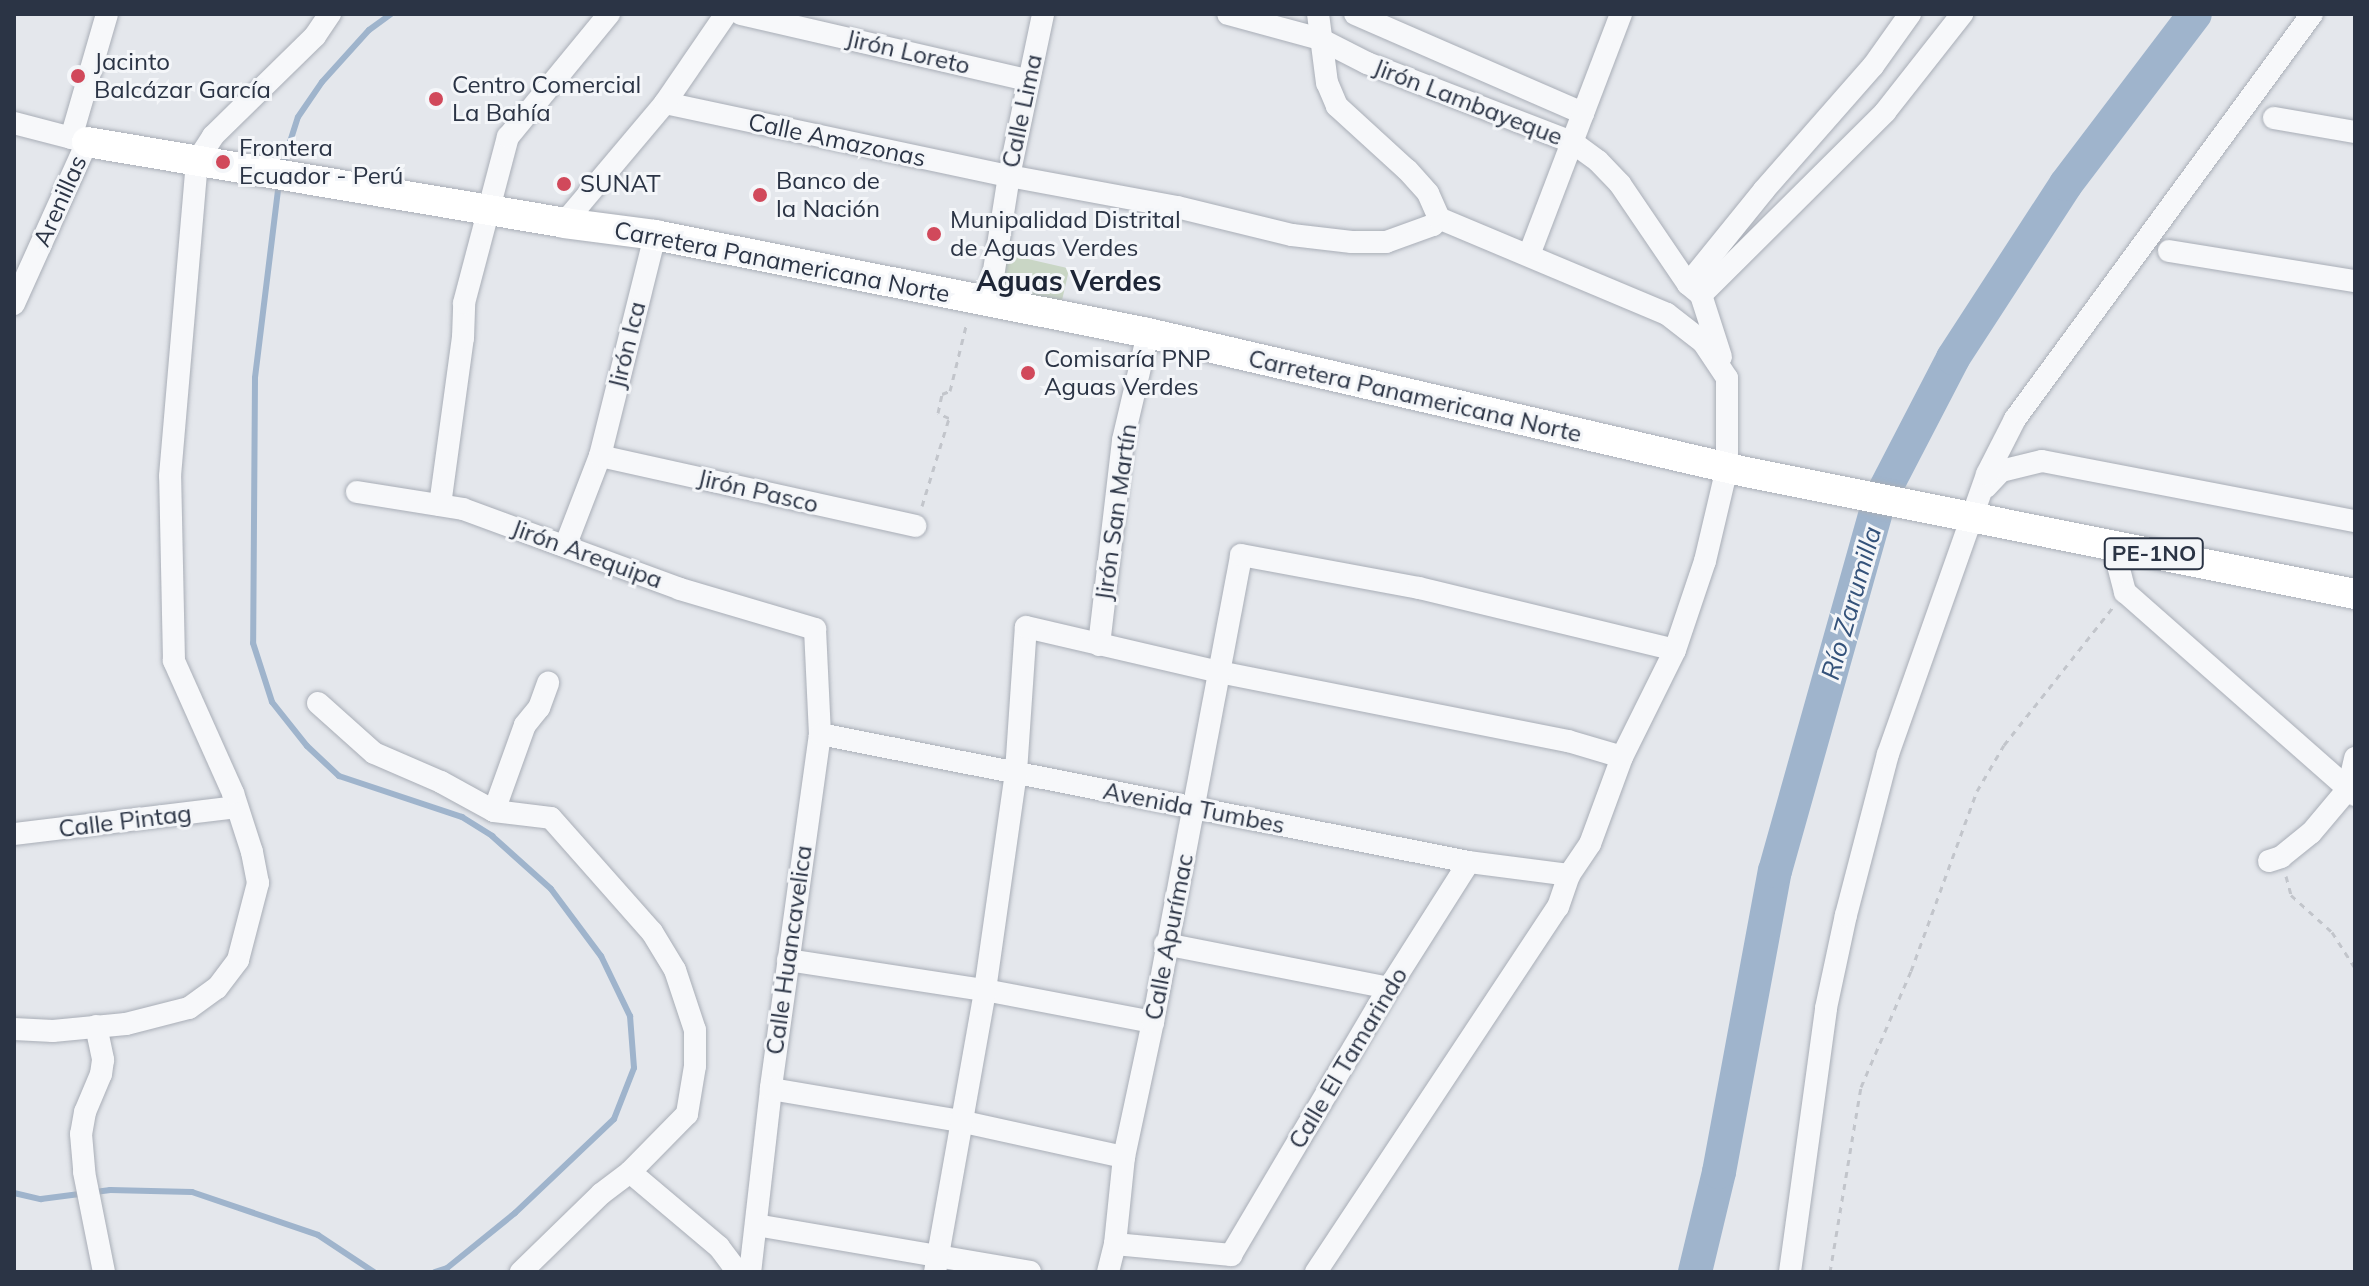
<!DOCTYPE html>
<html>
<head>
<meta charset="utf-8">
<style>
  body { margin:0 }
  #map { position:relative; width:2369px; height:1286px; overflow:hidden; background:#e4e7ec; font-family:Mulish,sans-serif }
  div>[style] { position:absolute }
  [style*='--x'] { left:calc(var(--x)*1px); top:calc(var(--y)*1px); width:calc(var(--w)*1px); rotate:calc(var(--a)*1deg) }
  .green>* { inset:0; background:#c9d6c5; transform-origin:0 0 }
  .stream>* { height:6px; margin:-3px; padding:0 3px; transform-origin:3px; border-radius:3px; background:#9fb4cc }
  .river>* { height:34px; margin:-17px; padding:0 17px; transform-origin:17px; border-radius:17px; background:#9fb4cc }
  .path>* { height:3px; margin-top:-1.5px; transform-origin:0; background:repeating-linear-gradient(90deg,#c2c5cb 0 6px,transparent 0 12px) }
  .roads { filter:drop-shadow(0 0 2px #a9aeb7) drop-shadow(0 0 2px #a9aeb7) }
  .minor>* { height:22px; margin:-11px; padding:0 11px; transform-origin:11px; border-radius:11px; background:#f7f8fa }
  .major>* { height:30px; margin:-15px; padding:0 15px; transform-origin:15px; border-radius:15px; background:#fff }
  .dots>* { width:22px; height:22px; translate:-50% -50%; box-sizing:border-box; border:4px solid #f4f6f9; border-radius:50% }
  span { translate:-50% -50%; white-space:nowrap; text-align:center; line-height:1.15; -webkit-text-stroke:6px #f4f6f9; paint-order:stroke }
  .shield-label span { padding:2px 6px; background:#f4f6f9; border:2px solid; border-radius:6px; -webkit-text-stroke-width:0 }
  .shield-label { font-size:22px; color:#2b3445; font-weight:700 }
  .street-label { font-size:24px; color:#2b3445 }
  .poi-label { font-size:24px; color:#2b3445 }
  .left { translate:0 -50%; text-align:left }
  .water-label { font-size:26px; color:#34527a; font-style:italic }
  .quarter-label { font-size:28px; color:#1d2536; font-weight:700 }
  .frame { position:absolute; inset:0; border:16px solid #2b3445; pointer-events:none }
</style>
</head>
<body>
<div id="map">
  <div class="green">
    <i style="left:1006px;top:254px;width:65px;height:40px;rotate:13deg"></i>
  </div>
  <div class="stream">
    <i style="--x:282;--y:167;--w:52;--a:-72.3"></i>
    <i style="--x:298;--y:117;--w:42;--a:-55.6"></i>
    <i style="--x:322;--y:82;--w:70;--a:-47.9"></i>
    <i style="--x:369;--y:30;--w:27;--a:-36"></i>
    <i style="--x:279;--y:182;--w:197;--a:97"></i>
    <i style="--x:255;--y:378;--w:265;--a:90.4"></i>
    <i style="--x:253;--y:643;--w:62;--a:72.1"></i>
    <i style="--x:272;--y:702;--w:56;--a:51.5"></i>
    <i style="--x:307;--y:746;--w:44;--a:43.2"></i>
    <i style="--x:339;--y:776;--w:130;--a:18.4"></i>
    <i style="--x:462;--y:817;--w:36;--a:32"></i>
    <i style="--x:492;--y:836;--w:79;--a:41.9"></i>
    <i style="--x:551;--y:889;--w:84;--a:53.3"></i>
    <i style="--x:601;--y:956;--w:67;--a:64.2"></i>
    <i style="--x:630;--y:1016;--w:52;--a:85.6"></i>
    <i style="--x:634;--y:1068;--w:55;--a:111.4"></i>
    <i style="--x:614;--y:1119;--w:137;--a:136.5"></i>
    <i style="--x:515;--y:1213;--w:87;--a:141"></i>
    <i style="--x:447;--y:1268;--w:13;--a:162"></i>
    <i style="--x:14;--y:1193;--w:28;--a:13"></i>
    <i style="--x:41;--y:1199;--w:70;--a:-7.4"></i>
    <i style="--x:110;--y:1190;--w:82;--a:1.4"></i>
    <i style="--x:192;--y:1192;--w:133;--a:18.8"></i>
    <i style="--x:318;--y:1235;--w:67;--a:33.5"></i>
  </div>
  <div class="river">
    <i style="--x:1695;--y:1272;--w:103;--a:-76.5"></i>
    <i style="--x:1719;--y:1172;--w:306;--a:-79.5"></i>
    <i style="--x:1775;--y:871;--w:384;--a:-74.3"></i>
    <i style="--x:1879;--y:501;--w:161;--a:-62.6"></i>
    <i style="--x:1953;--y:358;--w:207;--a:-57"></i>
    <i style="--x:2066;--y:184;--w:213;--a:-52.8"></i>
  </div>
  <div class="path">
    <i style="--x:922;--y:506;--w:92;--a:-72.9"></i>
    <i style="--x:949;--y:418;--w:12;--a:-156"></i>
    <i style="--x:938;--y:413;--w:19;--a:-78"></i>
    <i style="--x:942;--y:394;--w:9;--a:-21"></i>
    <i style="--x:950;--y:391;--w:71;--a:-76.2"></i>
    <i style="--x:2286;--y:876;--w:20;--a:75"></i>
    <i style="--x:2291;--y:895;--w:55;--a:42.1"></i>
    <i style="--x:2332;--y:932;--w:43;--a:57.4"></i>
    <i style="--x:1830;--y:1272;--w:188;--a:-80.5"></i>
    <i style="--x:1861;--y:1087;--w:126;--a:-66.7"></i>
    <i style="--x:1911;--y:971;--w:192;--a:-69.9"></i>
    <i style="--x:1977;--y:791;--w:53;--a:-59.6"></i>
    <i style="--x:2004;--y:745;--w:176;--a:-51.7"></i>
  </div>
  <div class="roads">
    <div class="minor">
      <i style="--x:741;--y:14;--w:294;--a:13"></i>
      <i style="--x:1228;--y:14;--w:95;--a:15.2"></i>
      <i style="--x:1320;--y:39;--w:53;--a:27.1"></i>
      <i style="--x:1367;--y:63;--w:220;--a:21.1"></i>
      <i style="--x:1572;--y:142;--w:32;--a:36"></i>
      <i style="--x:1598;--y:161;--w:32;--a:46"></i>
      <i style="--x:1620;--y:184;--w:121;--a:55.8"></i>
      <i style="--x:1688;--y:284;--w:17;--a:40"></i>
      <i style="--x:1701;--y:295;--w:65;--a:72.1"></i>
      <i style="--x:1355;--y:14;--w:249;--a:23.5"></i>
      <i style="--x:665;--y:103;--w:352;--a:12"></i>
      <i style="--x:1009;--y:176;--w:171;--a:10.5"></i>
      <i style="--x:1177;--y:207;--w:118;--a:13.7"></i>
      <i style="--x:1292;--y:235;--w:60;--a:6.7"></i>
      <i style="--x:1352;--y:242;--w:34;--a:0"></i>
      <i style="--x:1386;--y:242;--w:50;--a:-19.9"></i>
      <i style="--x:1433;--y:225;--w:9;--a:-49"></i>
      <i style="--x:2274;--y:118;--w:82;--a:9.8"></i>
      <i style="--x:14;--y:123;--w:75;--a:14.6"></i>
      <i style="--x:87;--y:142;--w:178;--a:114.3"></i>
      <i style="--x:71;--y:138;--w:129;--a:-73.8"></i>
      <i style="--x:564;--y:223;--w:157;--a:-49.9"></i>
      <i style="--x:665;--y:103;--w:108;--a:-55.6"></i>
      <i style="--x:2169;--y:251;--w:188;--a:9.2"></i>
      <i style="--x:1529;--y:255;--w:258;--a:-69.1"></i>
      <i style="--x:1688;--y:284;--w:121;--a:-51"></i>
      <i style="--x:1764;--y:190;--w:165;--a:-48.7"></i>
      <i style="--x:1873;--y:66;--w:64;--a:-54.6"></i>
      <i style="--x:1701;--y:295;--w:260;--a:-44.8"></i>
      <i style="--x:1885;--y:112;--w:125;--a:-51.8"></i>
      <i style="--x:989;--y:302;--w:128;--a:-81"></i>
      <i style="--x:1009;--y:176;--w:166;--a:-78.1"></i>
      <i style="--x:600;--y:456;--w:323;--a:12.5"></i>
      <i style="--x:1986;--y:487;--w:22;--a:-47"></i>
      <i style="--x:2001;--y:471;--w:42;--a:-13.7"></i>
      <i style="--x:2042;--y:461;--w:319;--a:10.9"></i>
      <i style="--x:357;--y:492;--w:107;--a:9.1"></i>
      <i style="--x:463;--y:509;--w:231;--a:20.2"></i>
      <i style="--x:680;--y:589;--w:141;--a:16.5"></i>
      <i style="--x:815;--y:629;--w:105;--a:87.3"></i>
      <i style="--x:820;--y:734;--w:358;--a:97.9"></i>
      <i style="--x:771;--y:1089;--w:184;--a:96.5"></i>
      <i style="--x:440;--y:505;--w:169;--a:-82.2"></i>
      <i style="--x:463;--y:338;--w:35;--a:-88"></i>
      <i style="--x:464;--y:303;--w:172;--a:-75.2"></i>
      <i style="--x:508;--y:137;--w:159;--a:-50.6"></i>
      <i style="--x:566;--y:544;--w:94;--a:-68.9"></i>
      <i style="--x:600;--y:456;--w:228;--a:-76"></i>
      <i style="--x:2113;--y:546;--w:48;--a:75.4"></i>
      <i style="--x:2125;--y:592;--w:307;--a:41.4"></i>
      <i style="--x:1099;--y:645;--w:206;--a:-83.3"></i>
      <i style="--x:1123;--y:440;--w:110;--a:-76.8"></i>
      <i style="--x:318;--y:703;--w:75;--a:41.8"></i>
      <i style="--x:374;--y:753;--w:73;--a:23.4"></i>
      <i style="--x:441;--y:782;--w:60;--a:28.7"></i>
      <i style="--x:494;--y:811;--w:57;--a:7"></i>
      <i style="--x:551;--y:818;--w:152;--a:48.5"></i>
      <i style="--x:652;--y:932;--w:44;--a:58.8"></i>
      <i style="--x:675;--y:970;--w:63;--a:71.6"></i>
      <i style="--x:695;--y:1030;--w:36;--a:90"></i>
      <i style="--x:695;--y:1066;--w:49;--a:99.5"></i>
      <i style="--x:687;--y:1114;--w:81;--a:134.5"></i>
      <i style="--x:630;--y:1172;--w:36;--a:143"></i>
      <i style="--x:601;--y:1194;--w:112;--a:135.7"></i>
      <i style="--x:820;--y:734;--w:662;--a:11.16"></i>
      <i style="--x:1469;--y:862;--w:101;--a:7.4"></i>
      <i style="--x:494;--y:811;--w:91;--a:-70.2"></i>
      <i style="--x:525;--y:725;--w:22;--a:-51"></i>
      <i style="--x:539;--y:708;--w:27;--a:-70"></i>
      <i style="--x:14;--y:834;--w:224;--a:-6.9"></i>
      <i style="--x:2269;--y:861;--w:13;--a:-18"></i>
      <i style="--x:2281;--y:857;--w:38;--a:-39"></i>
      <i style="--x:2311;--y:833;--w:57;--a:-49.9"></i>
      <i style="--x:2348;--y:789;--w:32;--a:-77"></i>
      <i style="--x:1165;--y:944;--w:228;--a:11.1"></i>
      <i style="--x:788;--y:960;--w:199;--a:8.7"></i>
      <i style="--x:985;--y:990;--w:171;--a:10.8"></i>
      <i style="--x:96;--y:1026;--w:35;--a:78"></i>
      <i style="--x:103;--y:1060;--w:14;--a:98"></i>
      <i style="--x:101;--y:1074;--w:41;--a:112.8"></i>
      <i style="--x:85;--y:1112;--w:22;--a:100"></i>
      <i style="--x:81;--y:1134;--w:38;--a:85"></i>
      <i style="--x:84;--y:1172;--w:102;--a:78.7"></i>
      <i style="--x:14;--y:1029;--w:39;--a:3"></i>
      <i style="--x:53;--y:1031;--w:73;--a:-5.5"></i>
      <i style="--x:126;--y:1024;--w:65;--a:-14.3"></i>
      <i style="--x:189;--y:1008;--w:34;--a:-36"></i>
      <i style="--x:217;--y:988;--w:35;--a:-53"></i>
      <i style="--x:238;--y:960;--w:80;--a:-75.4"></i>
      <i style="--x:258;--y:883;--w:32;--a:-101"></i>
      <i style="--x:252;--y:852;--w:62;--a:-107.9"></i>
      <i style="--x:233;--y:793;--w:145;--a:-114.1"></i>
      <i style="--x:174;--y:661;--w:185;--a:-91.2"></i>
      <i style="--x:170;--y:476;--w:316;--a:-85.1"></i>
      <i style="--x:197;--y:161;--w:30;--a:-57"></i>
      <i style="--x:213;--y:136;--w:143;--a:-44.4"></i>
      <i style="--x:315;--y:36;--w:27;--a:-56"></i>
      <i style="--x:771;--y:1089;--w:192;--a:9.6"></i>
      <i style="--x:960;--y:1121;--w:168;--a:12.4"></i>
      <i style="--x:630;--y:1172;--w:116;--a:40.1"></i>
      <i style="--x:719;--y:1247;--w:31;--a:53"></i>
      <i style="--x:756;--y:1225;--w:278;--a:9.7"></i>
      <i style="--x:1115;--y:1244;--w:117;--a:5.4"></i>
      <i style="--x:1231;--y:1255;--w:310;--a:-59.4"></i>
      <i style="--x:1389;--y:988;--w:149;--a:-57.6"></i>
      <i style="--x:935;--y:1272;--w:286;--a:-79.9"></i>
      <i style="--x:985;--y:990;--w:220;--a:-81.9"></i>
      <i style="--x:1016;--y:772;--w:145;--a:-86.1"></i>
      <i style="--x:1026;--y:627;--w:198;--a:13.1"></i>
      <i style="--x:1219;--y:672;--w:356;--a:11.2"></i>
      <i style="--x:1568;--y:741;--w:56;--a:16.5"></i>
      <i style="--x:1108;--y:1272;--w:29;--a:-76"></i>
      <i style="--x:1115;--y:1244;--w:87;--a:-84.1"></i>
      <i style="--x:1124;--y:1157;--w:138;--a:-77.9"></i>
      <i style="--x:1153;--y:1022;--w:475;--a:-79.3"></i>
      <i style="--x:1241;--y:555;--w:181;--a:10.5"></i>
      <i style="--x:1419;--y:588;--w:263;--a:13.6"></i>
      <i style="--x:1316;--y:1272;--w:438;--a:-56.5"></i>
      <i style="--x:1558;--y:907;--w:34;--a:-71"></i>
      <i style="--x:1569;--y:875;--w:37;--a:-56"></i>
      <i style="--x:1590;--y:844;--w:93;--a:-69.8"></i>
      <i style="--x:1622;--y:757;--w:119;--a:-63.6"></i>
      <i style="--x:1675;--y:650;--w:94;--a:-71.4"></i>
      <i style="--x:1705;--y:561;--w:96;--a:-76.7"></i>
      <i style="--x:1727;--y:468;--w:90;--a:-90"></i>
      <i style="--x:1727;--y:378;--w:43;--a:-123.7"></i>
      <i style="--x:1703;--y:342;--w:46;--a:-142.1"></i>
      <i style="--x:1667;--y:314;--w:247;--a:-157.2"></i>
      <i style="--x:1439;--y:218;--w:27;--a:-114"></i>
      <i style="--x:1428;--y:193;--w:31;--a:-132"></i>
      <i style="--x:1407;--y:170;--w:95;--a:-137.6"></i>
      <i style="--x:1337;--y:106;--w:25;--a:-113"></i>
      <i style="--x:1327;--y:83;--w:70;--a:-97.4"></i>
      <i style="--x:1790;--y:1272;--w:266;--a:-82.2"></i>
      <i style="--x:1826;--y:1008;--w:95;--a:-77.9"></i>
      <i style="--x:1846;--y:915;--w:166;--a:-75.4"></i>
      <i style="--x:1888;--y:754;--w:297;--a:-70.5"></i>
      <i style="--x:1987;--y:474;--w:62;--a:-63"></i>
      <i style="--x:2015;--y:419;--w:502;--a:-53.75"></i>
    </div>
    <div class="major">
      <i style="--x:87;--y:142;--w:484;--a:9.6"></i>
      <i style="--x:564;--y:223;--w:92;--a:7.5"></i>
      <i style="--x:655;--y:235;--w:503;--a:11.24"></i>
      <i style="--x:1148;--y:333;--w:614;--a:13.09"></i>
      <i style="--x:1746;--y:472;--w:621;--a:11.33"></i>
    </div>
  </div>
  <div class="dots">
    <i style="left:78px;top:76px;background:#d1495b"></i>
    <i style="left:436px;top:99px;background:#d1495b"></i>
    <i style="left:223px;top:162px;background:#d1495b"></i>
    <i style="left:564px;top:184px;background:#d1495b"></i>
    <i style="left:760px;top:195px;background:#d1495b"></i>
    <i style="left:934px;top:234px;background:#d1495b"></i>
    <i style="left:1028px;top:373px;background:#d1495b"></i>
  </div>
  <div class="shield-label">
    <span style="left:2154px;top:554px">PE-1NO</span>
  </div>
  <div class="street-label">
    <span style="left:908px;top:52px;rotate:13deg">Jirón Loreto</span>
    <span style="left:1468px;top:102px;rotate:21deg">Jirón Lambayeque</span>
    <span style="left:1022px;top:111px;rotate:-78deg">Calle Lima</span>
    <span style="left:837px;top:140px;rotate:12deg">Calle Amazonas</span>
    <span style="left:60px;top:201px;rotate:-66deg">Arenillas</span>
    <span style="left:782px;top:262px;rotate:11deg">Carretera Panamericana Norte</span>
    <span style="left:627px;top:345px;rotate:-76deg">Jirón Ica</span>
    <span style="left:1415px;top:396px;rotate:13deg">Carretera Panamericana Norte</span>
    <span style="left:758px;top:491px;rotate:13deg">Jirón Pasco</span>
    <span style="left:1116px;top:512px;rotate:-82deg">Jirón San Martín</span>
    <span style="left:587px;top:554px;rotate:20deg">Jirón Arequipa</span>
    <span style="left:1194px;top:808px;rotate:11deg">Avenida Tumbes</span>
    <span style="left:125px;top:821px;rotate:-7deg">Calle Pintag</span>
    <span style="left:1169px;top:937px;rotate:-79deg">Calle Apurímac</span>
    <span style="left:789px;top:950px;rotate:-82deg">Calle Huancavelica</span>
    <span style="left:1348px;top:1058px;rotate:-59deg">Calle El Tamarindo</span>
  </div>
  <div class="poi-label">
    <span class="left" style="left:94px;top:76px">Jacinto<br>Balcázar García</span>
    <span class="left" style="left:452px;top:99px">Centro Comercial<br>La Bahía</span>
    <span class="left" style="left:239px;top:162px">Frontera<br>Ecuador - Perú</span>
    <span class="left" style="left:776px;top:195px">Banco de<br>la Nación</span>
    <span class="left" style="left:580px;top:184px">SUNAT</span>
    <span class="left" style="left:950px;top:234px">Munipalidad Distrital<br>de Aguas Verdes</span>
    <span class="left" style="left:1044px;top:373px">Comisaría PNP<br>Aguas Verdes</span>
  </div>
  <div class="water-label">
    <span style="left:1851px;top:603px;rotate:-74deg">Río Zarumilla</span>
  </div>
  <div class="quarter-label">
    <span style="left:1069px;top:281px">Aguas Verdes</span>
  </div>
  <div class="frame"></div>
</div>
</body>
</html>
